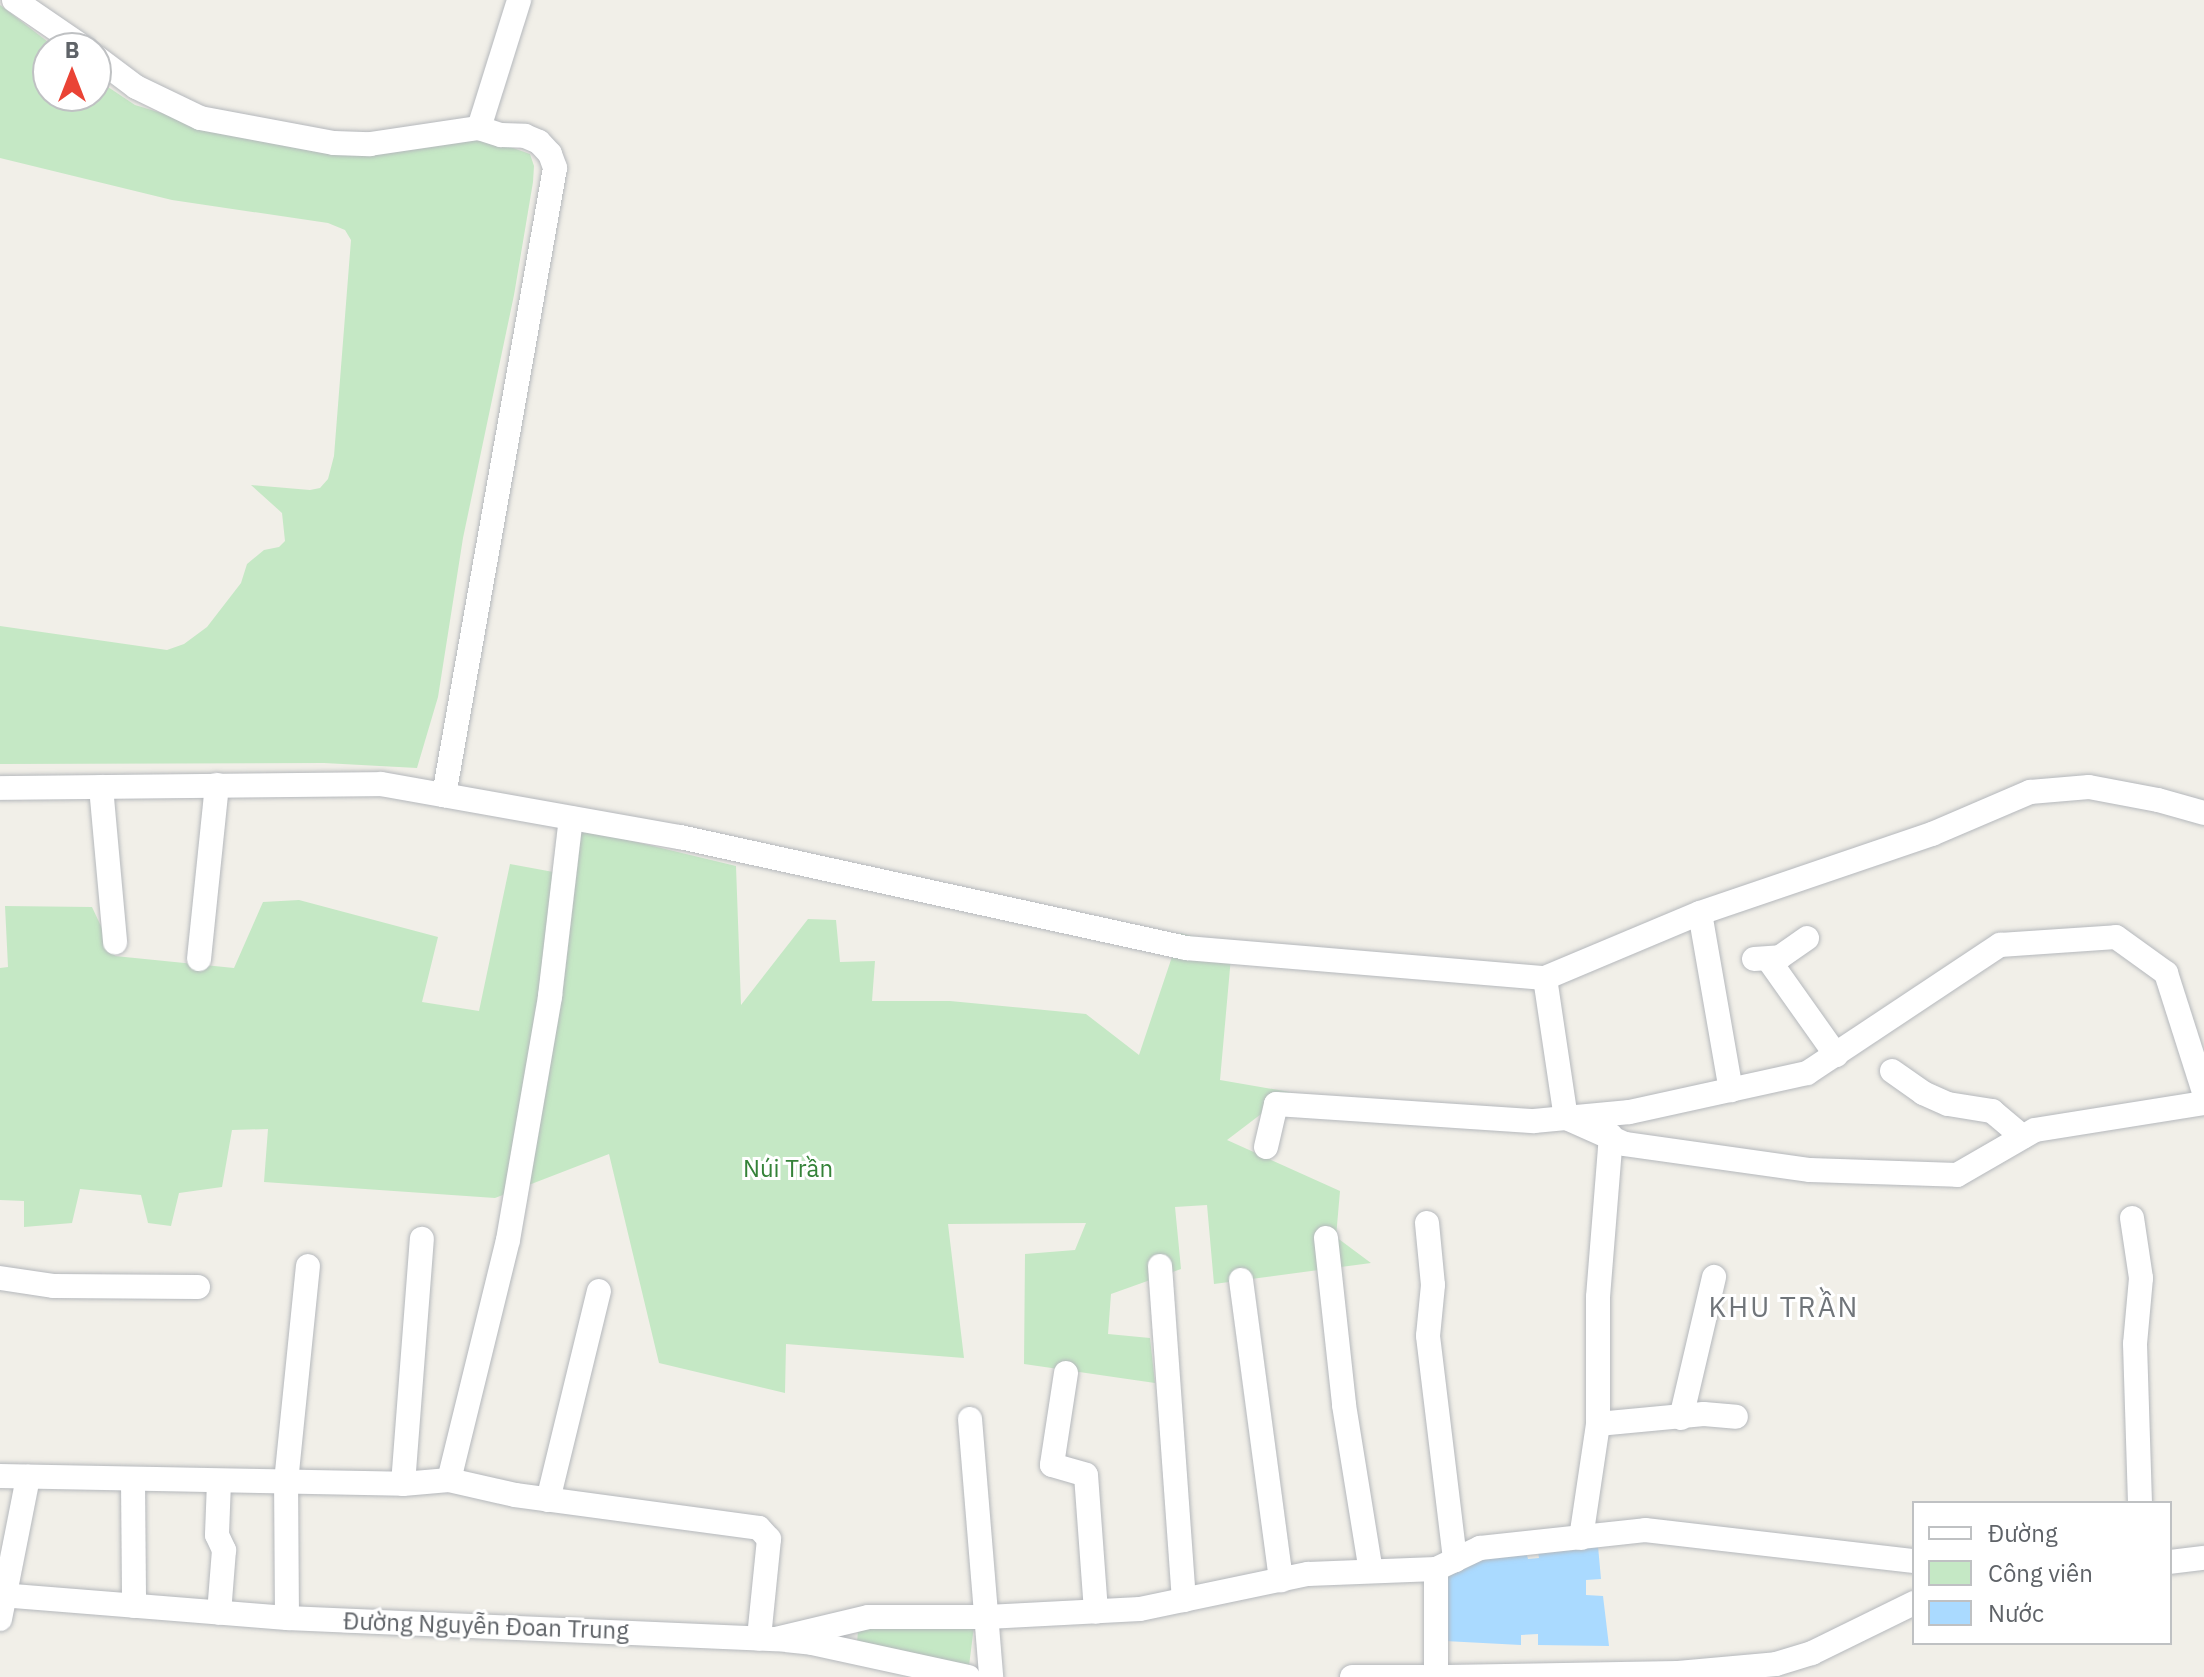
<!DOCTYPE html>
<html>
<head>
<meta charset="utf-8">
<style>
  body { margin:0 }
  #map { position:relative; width:2204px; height:1677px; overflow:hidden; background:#f1efe8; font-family:"IBM Plex Sans",sans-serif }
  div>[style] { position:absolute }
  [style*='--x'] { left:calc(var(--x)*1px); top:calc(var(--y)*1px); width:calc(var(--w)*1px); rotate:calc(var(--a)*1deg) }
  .green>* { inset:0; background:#c5e8c5 }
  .water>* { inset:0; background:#aadaff }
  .roads { filter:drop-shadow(0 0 2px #b5b8bc) drop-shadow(0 0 2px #b5b8bc) }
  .minor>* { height:24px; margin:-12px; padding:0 12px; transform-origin:12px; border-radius:12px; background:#fff }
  span { translate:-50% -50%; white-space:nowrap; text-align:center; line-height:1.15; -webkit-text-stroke:6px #fff; paint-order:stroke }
  .park-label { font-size:24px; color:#348238 }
  .street-label { font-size:24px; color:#5f6368 }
  .quarter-label { font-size:28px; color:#70757a; letter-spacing:2px }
  .legend { position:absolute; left:1912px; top:1501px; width:260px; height:144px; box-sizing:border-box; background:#fff; border:2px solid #bfc1c3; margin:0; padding:10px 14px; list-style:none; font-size:24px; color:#5f6368 }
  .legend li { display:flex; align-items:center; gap:16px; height:40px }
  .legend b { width:40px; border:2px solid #bfc1c3 }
  .north { position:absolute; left:32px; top:32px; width:80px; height:80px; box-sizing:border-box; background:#fff; border:2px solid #bfc1c3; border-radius:50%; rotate:0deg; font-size:22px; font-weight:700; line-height:32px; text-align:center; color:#5f6368 }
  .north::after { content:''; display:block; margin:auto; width:28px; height:36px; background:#ea4335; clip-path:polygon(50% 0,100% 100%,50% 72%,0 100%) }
</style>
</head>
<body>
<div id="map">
  <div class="green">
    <i style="clip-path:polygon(0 5px,56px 48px,48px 48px,48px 96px,96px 96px,96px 79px,135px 105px,237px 136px,493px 141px,530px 154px,534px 166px,533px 182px,514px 295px,463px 538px,438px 697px,417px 768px,324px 763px,0 764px,0 626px,167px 650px,184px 644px,207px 627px,241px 583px,247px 564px,264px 550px,279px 547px,285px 541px,282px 513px,251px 485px,310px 490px,320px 488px,328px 479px,334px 456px,351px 240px,345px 230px,328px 223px,172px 200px,0 158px)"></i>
    <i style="clip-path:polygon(582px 829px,736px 866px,741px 1005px,808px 919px,836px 920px,840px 962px,875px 961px,872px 1001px,950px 1001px,1086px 1014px,1139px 1055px,1180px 933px,1232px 946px,1220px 1080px,1290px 1092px,1227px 1140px,1340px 1191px,1336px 1237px,1371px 1263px,1214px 1284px,1207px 1205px,1175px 1207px,1181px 1269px,1111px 1294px,1108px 1334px,1150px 1338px,1155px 1383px,1024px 1364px,1025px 1254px,1075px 1250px,1086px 1223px,948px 1224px,964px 1358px,786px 1344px,785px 1393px,659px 1363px,609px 1154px,495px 1198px,264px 1182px,268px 1129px,232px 1130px,222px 1187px,179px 1193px,171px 1226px,148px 1223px,141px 1195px,80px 1189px,72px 1223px,24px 1227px,24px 1201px,0 1200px,0 968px,8px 967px,5px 906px,92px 907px,115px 956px,234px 968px,263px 902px,299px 900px,438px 937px,422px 1002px,479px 1011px,510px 864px,575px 876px)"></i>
    <i style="clip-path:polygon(859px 1624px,974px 1626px,969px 1666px,857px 1641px)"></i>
  </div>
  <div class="water">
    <i style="clip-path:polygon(1598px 1546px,1601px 1579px,1586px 1580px,1586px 1595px,1603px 1596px,1609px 1646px,1538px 1645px,1538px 1634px,1521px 1635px,1521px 1645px,1445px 1641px,1445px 1572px,1475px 1560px,1526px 1552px,1528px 1559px,1539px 1558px,1538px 1552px)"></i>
  </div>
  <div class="roads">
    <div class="minor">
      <i style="--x:14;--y:0;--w:85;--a:34.4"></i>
      <i style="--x:96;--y:57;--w:50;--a:36.9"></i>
      <i style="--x:136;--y:87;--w:71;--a:25.8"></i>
      <i style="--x:200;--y:118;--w:136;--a:10.6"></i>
      <i style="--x:334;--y:143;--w:36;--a:2"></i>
      <i style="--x:370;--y:144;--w:110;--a:-8.4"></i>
      <i style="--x:479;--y:128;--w:23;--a:18"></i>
      <i style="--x:501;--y:135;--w:24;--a:2"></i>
      <i style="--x:525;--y:136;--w:15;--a:23"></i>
      <i style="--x:539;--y:142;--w:16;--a:47"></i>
      <i style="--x:550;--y:154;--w:15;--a:70"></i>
      <i style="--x:555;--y:168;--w:637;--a:100.04"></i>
      <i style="--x:479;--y:128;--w:134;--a:-72.6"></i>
      <i style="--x:101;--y:787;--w:156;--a:84.8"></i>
      <i style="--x:0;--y:788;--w:381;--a:-0.6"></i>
      <i style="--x:381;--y:784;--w:304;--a:10.1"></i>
      <i style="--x:680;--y:837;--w:518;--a:12.37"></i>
      <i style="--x:1186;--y:948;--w:360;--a:4.8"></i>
      <i style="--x:1545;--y:978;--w:168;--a:-22.8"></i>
      <i style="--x:1700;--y:913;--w:245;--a:-18.8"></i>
      <i style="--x:1932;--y:834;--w:107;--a:-23.2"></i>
      <i style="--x:2030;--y:792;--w:59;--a:-4.8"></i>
      <i style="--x:2089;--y:787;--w:70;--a:10.7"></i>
      <i style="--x:2158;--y:800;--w:48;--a:15.8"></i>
      <i style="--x:1700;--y:913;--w:180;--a:80.1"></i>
      <i style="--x:199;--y:959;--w:175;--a:-84.1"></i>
      <i style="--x:1754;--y:959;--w:26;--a:-4"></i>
      <i style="--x:1780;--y:957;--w:33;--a:-35"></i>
      <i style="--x:1768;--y:959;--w:118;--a:54.7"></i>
      <i style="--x:1545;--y:978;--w:142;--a:81.5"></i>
      <i style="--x:1892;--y:1071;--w:38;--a:35"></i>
      <i style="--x:1923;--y:1093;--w:27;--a:24"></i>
      <i style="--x:1948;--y:1104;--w:45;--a:9"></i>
      <i style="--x:1992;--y:1111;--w:40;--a:40"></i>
      <i style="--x:1571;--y:1120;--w:59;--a:24"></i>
      <i style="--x:1625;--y:1144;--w:187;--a:8"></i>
      <i style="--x:1810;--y:1170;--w:147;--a:1.9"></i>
      <i style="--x:1957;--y:1175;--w:90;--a:-30"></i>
      <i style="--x:2035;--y:1130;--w:171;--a:-9.1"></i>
      <i style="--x:1266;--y:1147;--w:44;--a:-76.9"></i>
      <i style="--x:1276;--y:1104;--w:259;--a:3.8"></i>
      <i style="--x:1534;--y:1121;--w:96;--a:-5.4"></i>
      <i style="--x:1630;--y:1112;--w:181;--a:-12.4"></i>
      <i style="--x:1807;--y:1073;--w:232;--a:-33.6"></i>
      <i style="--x:2000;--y:945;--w:116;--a:-3.9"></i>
      <i style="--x:2116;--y:937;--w:62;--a:35.8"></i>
      <i style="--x:2166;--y:973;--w:125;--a:72.3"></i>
      <i style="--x:2132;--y:1218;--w:61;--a:81.5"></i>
      <i style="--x:2141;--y:1278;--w:66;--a:95.2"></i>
      <i style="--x:2135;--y:1344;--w:159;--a:88.2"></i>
      <i style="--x:1427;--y:1223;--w:62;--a:84.5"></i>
      <i style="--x:1433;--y:1285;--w:51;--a:95.6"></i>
      <i style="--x:1428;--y:1336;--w:226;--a:83.1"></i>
      <i style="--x:1326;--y:1238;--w:168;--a:83.8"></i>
      <i style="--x:1344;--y:1405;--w:168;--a:80.8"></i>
      <i style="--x:1160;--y:1266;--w:335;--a:85.9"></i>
      <i style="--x:0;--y:1278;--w:55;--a:8.4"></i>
      <i style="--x:54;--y:1286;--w:144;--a:0.4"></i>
      <i style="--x:1241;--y:1280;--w:303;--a:82.4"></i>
      <i style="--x:1066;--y:1373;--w:93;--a:98.7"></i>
      <i style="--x:1052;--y:1465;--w:35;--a:16"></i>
      <i style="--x:1086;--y:1475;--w:137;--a:85.8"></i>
      <i style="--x:1681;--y:1418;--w:145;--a:-76.8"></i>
      <i style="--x:970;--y:1419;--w:259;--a:85.3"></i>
      <i style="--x:1598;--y:1424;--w:106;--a:-5.4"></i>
      <i style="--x:1704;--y:1414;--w:32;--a:5"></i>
      <i style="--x:0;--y:1476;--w:403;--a:1.1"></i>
      <i style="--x:403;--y:1484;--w:46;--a:-5"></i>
      <i style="--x:449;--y:1480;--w:68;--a:12.8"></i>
      <i style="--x:515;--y:1495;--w:246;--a:7.7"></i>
      <i style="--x:759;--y:1528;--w:15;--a:48"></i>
      <i style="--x:769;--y:1539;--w:100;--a:95.8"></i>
      <i style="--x:133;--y:1480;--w:126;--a:89.5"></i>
      <i style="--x:449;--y:1480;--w:247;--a:-76.2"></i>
      <i style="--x:508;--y:1240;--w:248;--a:-80.2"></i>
      <i style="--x:550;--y:996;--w:179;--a:-83.3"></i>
      <i style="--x:219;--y:1482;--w:53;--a:92.2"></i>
      <i style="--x:217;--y:1535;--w:17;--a:65"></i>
      <i style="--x:224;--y:1550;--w:63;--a:94.5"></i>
      <i style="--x:403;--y:1484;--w:246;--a:-85.6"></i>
      <i style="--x:548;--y:1500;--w:215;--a:-76.3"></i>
      <i style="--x:1581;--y:1538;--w:115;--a:-81.5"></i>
      <i style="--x:1598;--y:1424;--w:127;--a:-90"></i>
      <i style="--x:1598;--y:1297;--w:162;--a:-85.4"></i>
      <i style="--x:2170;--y:1562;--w:34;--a:-7"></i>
      <i style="--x:1436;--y:1569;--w:108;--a:90"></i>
      <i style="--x:0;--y:1595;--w:288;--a:4.6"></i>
      <i style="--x:287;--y:1618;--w:489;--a:2.5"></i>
      <i style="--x:776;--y:1639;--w:36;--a:6"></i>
      <i style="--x:812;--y:1643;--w:160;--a:12.3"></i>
      <i style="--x:287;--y:1618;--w:136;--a:-90.4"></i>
      <i style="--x:286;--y:1482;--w:217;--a:-84.2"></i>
      <i style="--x:0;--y:1619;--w:145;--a:-78.8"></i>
      <i style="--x:776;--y:1639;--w:95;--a:-13.4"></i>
      <i style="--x:868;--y:1617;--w:119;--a:0"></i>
      <i style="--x:987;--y:1617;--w:153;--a:-3"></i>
      <i style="--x:1140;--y:1609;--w:172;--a:-11.8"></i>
      <i style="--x:1308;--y:1574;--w:128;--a:-2.2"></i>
      <i style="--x:1436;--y:1569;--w:49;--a:-25.5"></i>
      <i style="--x:1480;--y:1548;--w:166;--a:-6.2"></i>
      <i style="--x:1645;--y:1530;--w:271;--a:6.6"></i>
      <i style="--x:1352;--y:1677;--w:71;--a:0"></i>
      <i style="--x:1448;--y:1677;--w:230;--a:-1"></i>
      <i style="--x:1678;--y:1673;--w:98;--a:-5.2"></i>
      <i style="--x:1776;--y:1664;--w:38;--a:-17"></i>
      <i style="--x:1812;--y:1653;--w:114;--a:-26.1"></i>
    </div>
  </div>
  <div class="park-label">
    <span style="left:788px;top:1169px">Núi Trần</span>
  </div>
  <div class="street-label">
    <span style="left:486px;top:1626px;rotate:2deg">Đường Nguyễn Đoan Trung</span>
  </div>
  <div class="quarter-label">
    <span style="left:1784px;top:1307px">KHU TRẦN</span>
  </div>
  <ul class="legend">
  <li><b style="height:10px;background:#fff"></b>Đường</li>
  <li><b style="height:22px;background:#c5e8c5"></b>Công viên</li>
  <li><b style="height:22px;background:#aadaff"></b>Nước</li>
  </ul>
  <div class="north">B</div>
</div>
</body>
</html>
